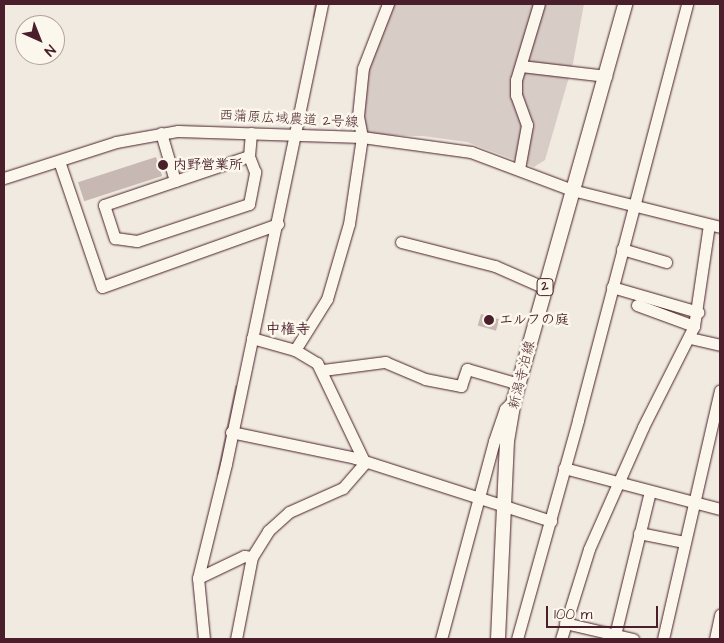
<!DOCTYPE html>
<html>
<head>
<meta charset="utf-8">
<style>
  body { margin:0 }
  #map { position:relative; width:724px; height:643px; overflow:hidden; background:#f0eae0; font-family:"Architects Daughter","Klee One",sans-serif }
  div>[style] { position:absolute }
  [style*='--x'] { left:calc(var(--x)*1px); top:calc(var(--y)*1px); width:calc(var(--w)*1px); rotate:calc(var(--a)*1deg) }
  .green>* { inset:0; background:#d8ccc6 }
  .stream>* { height:2.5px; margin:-1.25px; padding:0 1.25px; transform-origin:1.25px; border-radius:1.25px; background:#b8a4a2 }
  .building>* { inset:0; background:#c8b8b3; transform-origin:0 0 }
  .roads { filter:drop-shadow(0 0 1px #4a1f2b) drop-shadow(0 0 1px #4a1f2b) }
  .minor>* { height:11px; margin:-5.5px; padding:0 5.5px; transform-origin:5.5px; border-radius:5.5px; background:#fbf7ec }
  .major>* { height:14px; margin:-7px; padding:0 7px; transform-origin:7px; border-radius:7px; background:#fbf7ec }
  .dots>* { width:14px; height:14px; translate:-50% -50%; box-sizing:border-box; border:2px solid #fbf7ec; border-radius:50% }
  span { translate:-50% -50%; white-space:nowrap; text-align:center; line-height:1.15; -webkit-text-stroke:5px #fbf7ec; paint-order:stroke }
  .shield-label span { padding:1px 4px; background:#fbf7ec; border:1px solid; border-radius:4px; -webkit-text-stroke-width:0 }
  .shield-label { font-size:12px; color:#4a1f2b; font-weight:700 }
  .street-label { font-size:14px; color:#4a1f2b }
  .poi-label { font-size:14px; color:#4a1f2b; font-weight:700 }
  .left { translate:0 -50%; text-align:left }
  .neighbourhood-label { font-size:15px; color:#4a1f2b; font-weight:700 }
  .frame { position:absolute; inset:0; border:5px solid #4a1f2b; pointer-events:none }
  .north { position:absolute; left:15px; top:15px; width:50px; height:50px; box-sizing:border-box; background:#fbf7ec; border:1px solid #b4a19f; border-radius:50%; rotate:136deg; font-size:14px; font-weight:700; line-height:20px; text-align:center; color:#4a1f2b }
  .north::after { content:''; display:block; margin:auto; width:18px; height:22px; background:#4a1f2b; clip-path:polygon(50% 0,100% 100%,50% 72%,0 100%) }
  .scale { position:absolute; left:546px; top:606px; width:112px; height:22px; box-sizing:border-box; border:2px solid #4a1f2b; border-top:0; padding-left:6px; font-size:15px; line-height:18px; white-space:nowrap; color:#4a1f2b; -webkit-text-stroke:4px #fbf7ec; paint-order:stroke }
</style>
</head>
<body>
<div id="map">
  <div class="green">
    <i style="clip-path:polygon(394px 4px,584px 4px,573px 63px,545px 160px,534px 167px,467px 142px,423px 136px,365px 135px,363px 75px)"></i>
  </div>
  <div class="stream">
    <i style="--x:314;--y:17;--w:13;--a:-81"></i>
    <i style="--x:218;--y:474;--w:89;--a:-78.3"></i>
  </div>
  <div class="building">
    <i style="left:156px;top:157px;width:20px;height:82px;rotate:72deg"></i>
    <i style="left:481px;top:314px;width:19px;height:12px;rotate:16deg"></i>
  </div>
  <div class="roads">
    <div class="minor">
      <i style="--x:521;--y:66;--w:86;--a:6.7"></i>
      <i style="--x:161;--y:133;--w:50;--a:73.7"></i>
      <i style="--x:249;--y:156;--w:153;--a:161.3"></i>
      <i style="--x:104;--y:205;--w:35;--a:72"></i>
      <i style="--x:115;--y:238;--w:22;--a:8"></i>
      <i style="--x:137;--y:241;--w:118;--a:-18.3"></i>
      <i style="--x:249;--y:204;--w:33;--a:-79"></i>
      <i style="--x:255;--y:172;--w:17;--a:-111"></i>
      <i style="--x:249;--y:156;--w:23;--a:-85"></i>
      <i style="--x:59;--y:161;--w:133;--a:71.2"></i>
      <i style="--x:102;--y:287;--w:187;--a:-19.7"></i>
      <i style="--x:519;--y:169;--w:45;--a:-79.7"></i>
      <i style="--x:527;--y:125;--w:32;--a:-110"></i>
      <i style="--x:516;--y:95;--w:15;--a:-90"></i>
      <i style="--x:516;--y:80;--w:79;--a:-73.2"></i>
      <i style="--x:4;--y:178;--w:118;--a:-17.8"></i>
      <i style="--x:116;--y:142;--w:63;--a:-10.1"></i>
      <i style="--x:178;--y:131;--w:184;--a:1.9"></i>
      <i style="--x:362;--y:137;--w:110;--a:7.8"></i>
      <i style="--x:471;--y:152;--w:108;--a:20.6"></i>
      <i style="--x:572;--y:190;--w:153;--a:14"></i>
      <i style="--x:401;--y:242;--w:97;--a:14.3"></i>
      <i style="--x:495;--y:266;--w:55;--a:23.7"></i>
      <i style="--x:622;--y:249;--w:46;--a:16.5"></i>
      <i style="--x:612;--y:287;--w:90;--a:16.2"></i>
      <i style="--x:637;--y:305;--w:61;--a:20.2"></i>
      <i style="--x:252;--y:338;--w:45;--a:15.6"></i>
      <i style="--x:295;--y:350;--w:26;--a:31"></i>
      <i style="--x:317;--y:363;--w:111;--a:64.4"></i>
      <i style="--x:690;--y:338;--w:31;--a:13"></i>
      <i style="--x:295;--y:350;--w:60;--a:-57.9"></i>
      <i style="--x:327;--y:299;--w:78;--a:-73.7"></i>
      <i style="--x:349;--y:224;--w:88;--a:-81.5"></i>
      <i style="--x:362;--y:137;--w:21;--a:-101"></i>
      <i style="--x:358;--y:116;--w:48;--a:-84.1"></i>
      <i style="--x:363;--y:68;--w:69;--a:-68.7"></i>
      <i style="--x:323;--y:370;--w:63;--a:-7.4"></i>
      <i style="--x:385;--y:362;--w:43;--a:23"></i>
      <i style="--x:425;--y:379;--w:37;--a:11"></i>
      <i style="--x:461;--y:386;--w:18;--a:-71"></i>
      <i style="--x:467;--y:369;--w:54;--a:16.1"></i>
      <i style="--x:231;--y:432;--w:127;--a:11.8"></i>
      <i style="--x:355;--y:458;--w:206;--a:17.8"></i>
      <i style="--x:564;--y:468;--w:161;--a:14.7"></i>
      <i style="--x:639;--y:533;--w:46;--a:11.3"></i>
      <i style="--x:198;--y:578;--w:51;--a:-25.6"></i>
      <i style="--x:244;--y:556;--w:8;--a:7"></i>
      <i style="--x:565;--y:623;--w:70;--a:13.2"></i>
      <i style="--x:204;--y:639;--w:61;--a:-95.6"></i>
      <i style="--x:198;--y:578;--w:117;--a:-76.2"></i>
      <i style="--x:226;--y:464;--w:470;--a:-78.2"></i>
      <i style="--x:236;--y:639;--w:84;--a:-79"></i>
      <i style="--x:252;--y:557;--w:31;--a:-58"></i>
      <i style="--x:268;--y:531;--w:28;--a:-42"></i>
      <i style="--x:289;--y:512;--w:59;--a:-24"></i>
      <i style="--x:343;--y:488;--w:33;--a:-49"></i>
      <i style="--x:441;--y:639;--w:205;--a:-75"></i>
      <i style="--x:494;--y:441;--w:34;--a:-71"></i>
      <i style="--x:505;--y:409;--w:13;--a:-45"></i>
      <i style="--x:517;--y:639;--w:227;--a:-74.4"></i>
      <i style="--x:578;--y:420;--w:430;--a:-75.3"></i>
      <i style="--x:561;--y:639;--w:94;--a:-72.7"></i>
      <i style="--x:589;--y:549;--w:133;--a:-66.1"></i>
      <i style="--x:643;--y:427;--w:113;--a:-63.2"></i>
      <i style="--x:694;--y:326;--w:102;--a:-81.6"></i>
      <i style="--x:614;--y:639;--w:152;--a:-76.3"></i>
      <i style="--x:663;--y:639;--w:255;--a:-77.1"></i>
      <i style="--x:715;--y:639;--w:25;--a:-78"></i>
    </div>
    <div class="major">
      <i style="--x:498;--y:639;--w:198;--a:-87.4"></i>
      <i style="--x:507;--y:441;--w:42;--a:-80.3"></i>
      <i style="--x:514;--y:400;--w:411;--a:-74.3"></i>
    </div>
  </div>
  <div class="dots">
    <i style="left:163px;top:165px;background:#4a1f2b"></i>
    <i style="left:489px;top:320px;background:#4a1f2b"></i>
  </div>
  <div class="shield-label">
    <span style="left:545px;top:287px">2</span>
  </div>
  <div class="street-label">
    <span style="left:289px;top:119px;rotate:3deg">西蒲原広域農道 2号線</span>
    <span style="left:522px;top:375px;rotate:-76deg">新潟寺泊線</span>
  </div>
  <div class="poi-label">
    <span class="left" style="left:173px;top:165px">内野営業所</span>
    <span class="left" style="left:499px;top:320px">エルフの庭</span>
  </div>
  <div class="neighbourhood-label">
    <span style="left:288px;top:330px">中権寺</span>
  </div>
  <div class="frame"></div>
  <div class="north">N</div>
  <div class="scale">100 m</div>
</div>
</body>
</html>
